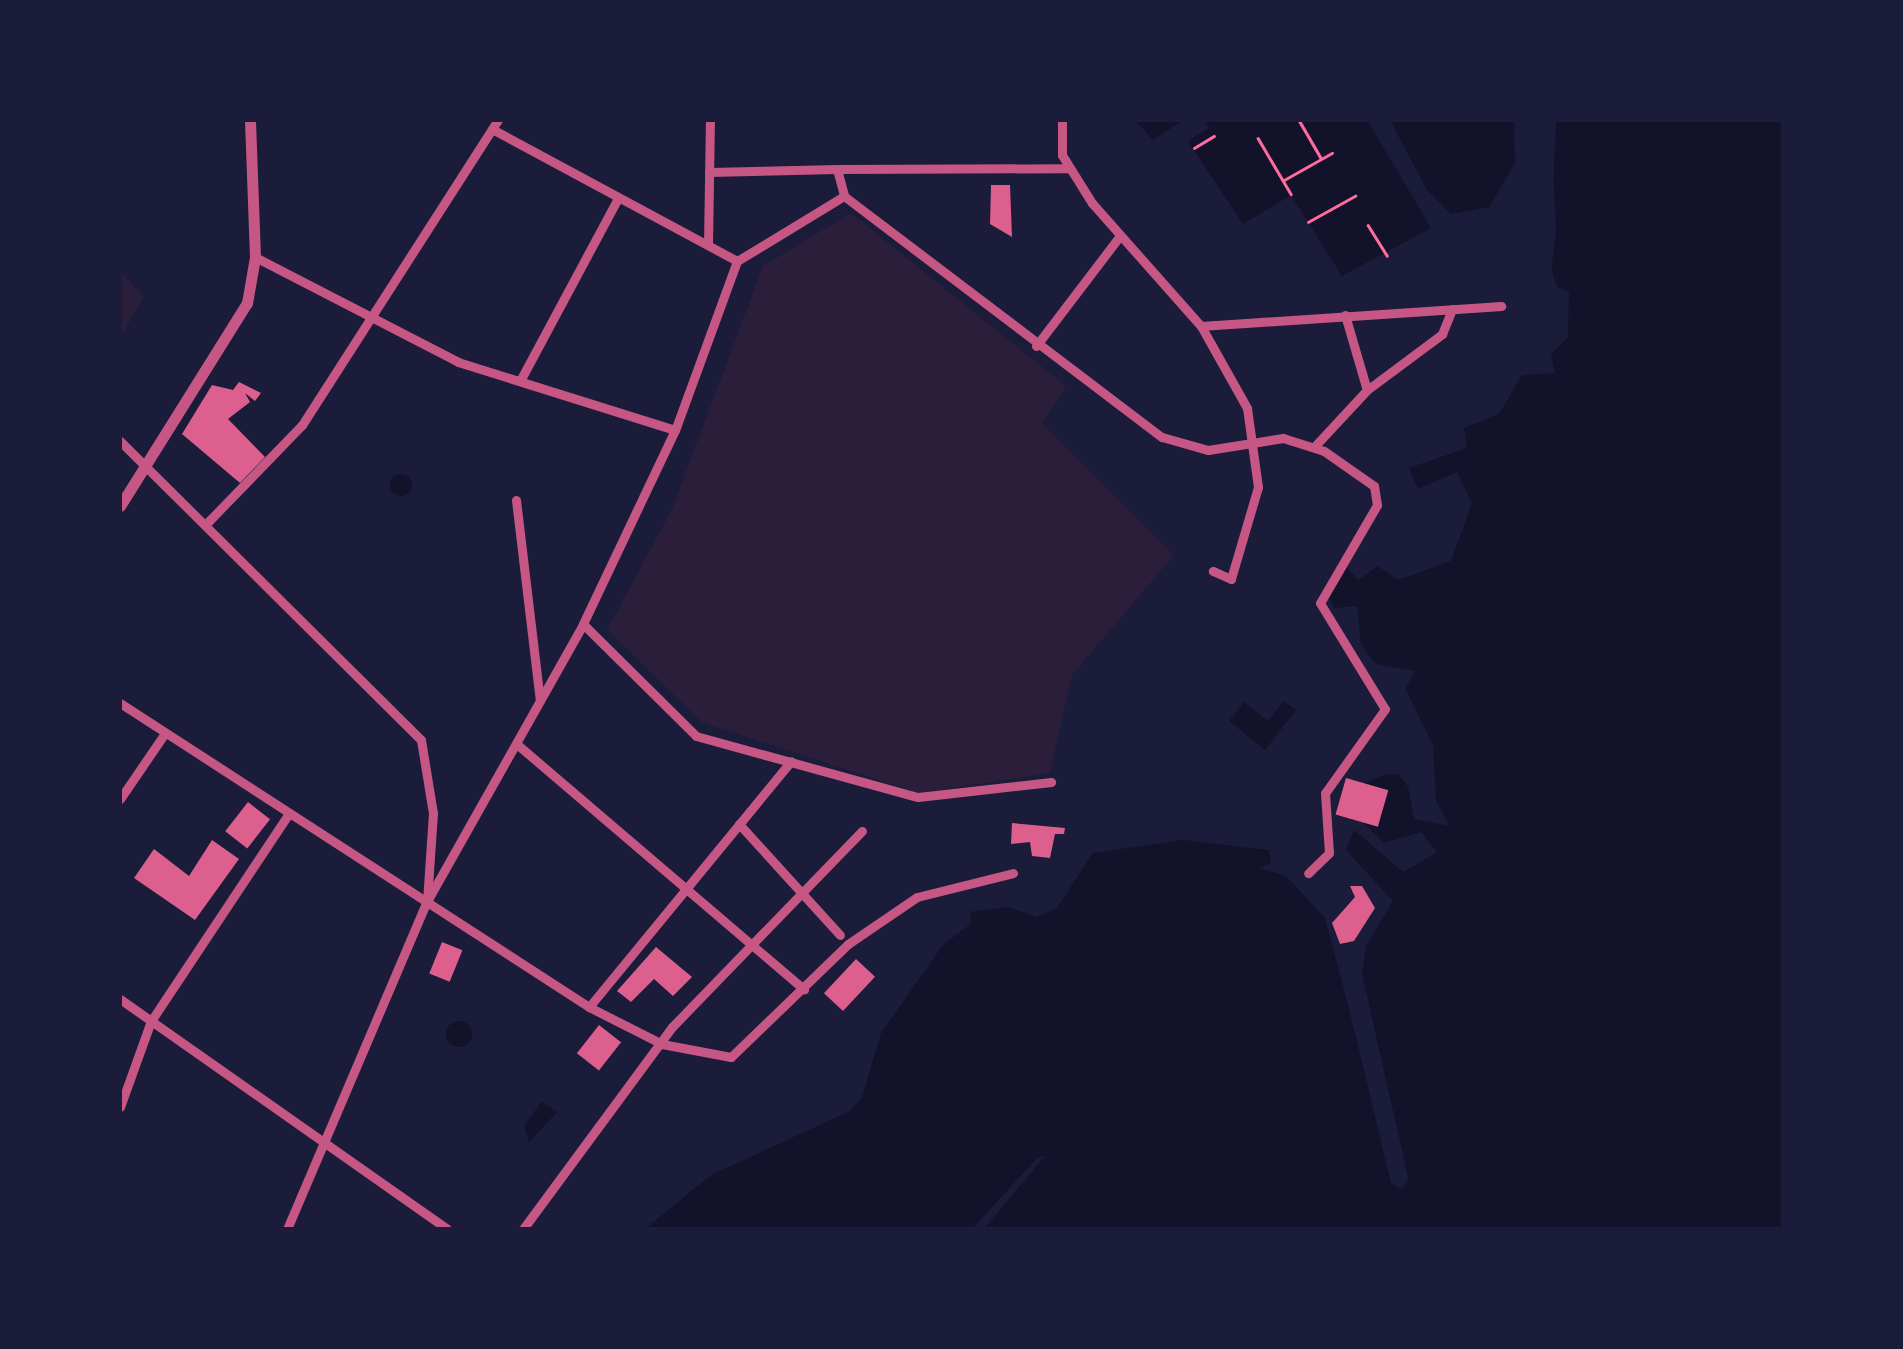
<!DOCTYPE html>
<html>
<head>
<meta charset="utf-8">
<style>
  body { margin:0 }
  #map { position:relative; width:1903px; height:1349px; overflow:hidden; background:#1b1b3a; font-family:"Libre Baskerville",serif }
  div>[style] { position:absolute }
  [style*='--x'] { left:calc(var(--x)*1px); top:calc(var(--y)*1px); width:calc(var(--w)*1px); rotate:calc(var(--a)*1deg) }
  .green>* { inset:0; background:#2a1e3b }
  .water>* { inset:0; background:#12122b }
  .round { border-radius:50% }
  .pier>* { inset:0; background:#1b1b3a }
  .building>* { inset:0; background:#dd5f8e; transform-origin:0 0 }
  .path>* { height:2.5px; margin:-1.25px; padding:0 1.25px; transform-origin:1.25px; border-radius:1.25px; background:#ff6b9d }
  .minor>* { height:9px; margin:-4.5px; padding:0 4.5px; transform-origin:4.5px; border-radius:4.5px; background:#c65784 }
  .tertiary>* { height:11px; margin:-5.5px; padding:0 5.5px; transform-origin:5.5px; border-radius:5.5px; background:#c65784 }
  span { translate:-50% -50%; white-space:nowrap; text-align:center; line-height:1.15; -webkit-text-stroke:8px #1b1b3a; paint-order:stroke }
  .frame { position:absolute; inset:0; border:122px solid #1b1b3a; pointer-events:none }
</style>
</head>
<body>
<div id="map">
  <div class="green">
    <i style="clip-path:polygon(851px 213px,1066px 386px,1042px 423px,1174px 555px,1072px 675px,1050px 773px,919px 793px,703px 723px,607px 630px,672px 509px,763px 266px)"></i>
    <i style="clip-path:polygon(120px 271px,144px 297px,120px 338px)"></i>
  </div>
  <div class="water">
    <i style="clip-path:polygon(1135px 120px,1183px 120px,1153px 140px)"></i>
    <i style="clip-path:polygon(1204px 120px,1367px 120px,1431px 228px,1342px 276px,1291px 195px,1243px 224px,1188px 141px,1209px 128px)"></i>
    <i style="clip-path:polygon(1390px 120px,1514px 120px,1515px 163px,1489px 207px,1451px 214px,1427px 190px)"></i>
    <i style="clip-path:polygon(1556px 120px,1783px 120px,1783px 1229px,645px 1229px,711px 1175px,848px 1112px,862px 1098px,881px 1033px,943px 945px,972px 923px,970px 912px,1009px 907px,1036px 917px,1057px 908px,1093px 853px,1183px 840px,1269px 850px,1271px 863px,1259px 868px,1286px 876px,1325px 918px,1396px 1188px,1408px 1182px,1362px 974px,1366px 946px,1393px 901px,1346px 850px,1354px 830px,1403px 872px,1437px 852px,1421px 832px,1384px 843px,1364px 823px,1378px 826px,1388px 791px,1364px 783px,1384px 775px,1398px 774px,1408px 787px,1414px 819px,1450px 826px,1436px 801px,1433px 745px,1405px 688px,1416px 671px,1376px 664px,1361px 644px,1357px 606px,1334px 608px,1327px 593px,1345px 566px,1359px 580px,1377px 566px,1398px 580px,1451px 561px,1472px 503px,1457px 472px,1418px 489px,1409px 468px,1467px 448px,1464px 428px,1499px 414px,1522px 375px,1555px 373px,1551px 354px,1568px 337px,1569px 292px,1557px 287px,1550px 265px)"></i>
    <i class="round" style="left:390px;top:474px;width:22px;height:22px"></i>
    <i style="clip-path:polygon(1284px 701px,1296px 710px,1265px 750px,1229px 721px,1244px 702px,1268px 721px)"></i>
    <i class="round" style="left:446px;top:1021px;width:26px;height:26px"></i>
    <i style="clip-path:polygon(542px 1101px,557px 1112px,529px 1142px,524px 1126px)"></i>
  </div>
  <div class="pier">
    <i style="clip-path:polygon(1551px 120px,1556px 231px,1551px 274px,1545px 265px)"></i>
    <i style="clip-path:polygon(1333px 942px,1401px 1184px,1357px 975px,1366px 946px,1362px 974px,1408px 1177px,1402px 1190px,1391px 1183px)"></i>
    <i style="clip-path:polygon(1045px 1156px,984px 1229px,972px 1229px,1038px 1157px)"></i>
  </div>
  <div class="building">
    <i style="clip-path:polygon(991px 185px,1010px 185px,1012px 237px,990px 224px)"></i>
    <i style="clip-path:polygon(239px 382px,261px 393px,255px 401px,245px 393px,250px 402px,228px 419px,265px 457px,240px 483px,182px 434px,212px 385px,233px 390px)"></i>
    <i style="left:1346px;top:778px;width:44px;height:38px;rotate:16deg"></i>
    <i style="left:248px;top:802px;width:28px;height:37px;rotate:38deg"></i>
    <i style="clip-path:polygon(1012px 823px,1065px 828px,1064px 834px,1055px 834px,1050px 858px,1032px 856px,1030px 842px,1011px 844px)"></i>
    <i style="clip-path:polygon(212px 840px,239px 859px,195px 920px,134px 878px,154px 849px,189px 876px)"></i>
    <i style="clip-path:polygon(1350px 886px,1362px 886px,1375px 908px,1354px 941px,1340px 944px,1332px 923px,1355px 897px)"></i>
    <i style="left:442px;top:942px;width:22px;height:34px;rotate:22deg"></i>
    <i style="clip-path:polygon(656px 947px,692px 977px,673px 996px,654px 979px,631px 1002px,617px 991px)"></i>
    <i style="left:856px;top:959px;width:26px;height:47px;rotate:43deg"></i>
    <i style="left:599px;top:1025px;width:28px;height:36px;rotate:38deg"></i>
  </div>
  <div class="path">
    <i style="--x:1299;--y:120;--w:44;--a:59.9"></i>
    <i style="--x:1258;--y:138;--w:65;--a:59.5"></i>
    <i style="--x:1194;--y:148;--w:23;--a:-31"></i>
    <i style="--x:1284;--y:180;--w:55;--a:-29.4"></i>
    <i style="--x:1308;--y:222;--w:54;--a:-29"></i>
    <i style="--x:1368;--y:225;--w:36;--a:58"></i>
  </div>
  <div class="minor">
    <i style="--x:1062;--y:120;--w:35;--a:90"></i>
    <i style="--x:1062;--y:155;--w:57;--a:58"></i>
    <i style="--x:1092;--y:203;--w:164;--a:48.5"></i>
    <i style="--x:1201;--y:326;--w:301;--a:-3.8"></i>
    <i style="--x:492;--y:129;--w:278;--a:28.3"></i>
    <i style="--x:837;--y:169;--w:231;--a:-0.2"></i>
    <i style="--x:709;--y:172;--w:128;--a:-1.3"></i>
    <i style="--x:837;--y:169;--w:28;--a:75"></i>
    <i style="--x:844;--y:196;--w:399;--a:37.2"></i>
    <i style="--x:1162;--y:437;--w:48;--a:15.8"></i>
    <i style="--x:1208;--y:450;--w:76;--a:-9.1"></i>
    <i style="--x:1283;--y:438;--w:43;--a:17.6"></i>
    <i style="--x:1324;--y:451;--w:61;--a:35"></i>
    <i style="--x:1374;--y:486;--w:19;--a:81"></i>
    <i style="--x:1377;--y:505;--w:113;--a:120.2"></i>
    <i style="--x:1320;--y:603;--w:124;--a:58.5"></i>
    <i style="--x:1385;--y:709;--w:103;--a:125.5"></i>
    <i style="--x:1325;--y:793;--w:60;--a:86.2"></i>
    <i style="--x:1329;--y:853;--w:29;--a:136"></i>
    <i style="--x:844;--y:196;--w:125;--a:148.7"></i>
    <i style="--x:737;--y:261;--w:180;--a:110.1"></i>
    <i style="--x:675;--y:430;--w:215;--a:115.4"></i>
    <i style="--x:583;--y:624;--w:159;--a:44.7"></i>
    <i style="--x:696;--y:736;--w:230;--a:15.4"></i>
    <i style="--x:918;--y:797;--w:134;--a:-6.4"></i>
    <i style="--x:708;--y:245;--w:125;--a:-89.1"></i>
    <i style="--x:255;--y:257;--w:229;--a:27.3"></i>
    <i style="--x:458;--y:362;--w:227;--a:17.4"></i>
    <i style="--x:1345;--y:315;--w:78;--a:73.7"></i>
    <i style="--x:1201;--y:326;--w:94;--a:60.7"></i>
    <i style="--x:1247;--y:408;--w:80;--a:82.1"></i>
    <i style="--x:1258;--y:487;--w:96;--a:106.4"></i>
    <i style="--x:1231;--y:579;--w:20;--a:-156"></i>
    <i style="--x:1036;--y:346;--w:137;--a:-52.7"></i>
    <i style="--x:521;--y:379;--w:203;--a:-61.8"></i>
    <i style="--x:120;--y:441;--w:424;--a:44.8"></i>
    <i style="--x:421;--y:740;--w:74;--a:80.7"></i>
    <i style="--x:433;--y:813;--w:87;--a:93.9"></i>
    <i style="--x:1314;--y:447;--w:78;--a:-47.1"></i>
    <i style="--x:1367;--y:390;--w:94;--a:-36.7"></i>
    <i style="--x:1442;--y:334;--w:27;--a:-68"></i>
    <i style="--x:516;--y:500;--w:202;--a:83.2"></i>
    <i style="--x:206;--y:524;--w:138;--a:-45.9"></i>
    <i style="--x:302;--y:425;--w:363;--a:-57.3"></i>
    <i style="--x:120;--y:703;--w:559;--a:32.95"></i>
    <i style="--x:589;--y:1007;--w:82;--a:26.9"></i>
    <i style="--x:662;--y:1044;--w:70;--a:10.7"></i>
    <i style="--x:731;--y:1057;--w:163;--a:-44"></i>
    <i style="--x:848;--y:944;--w:83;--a:-34.3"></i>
    <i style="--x:917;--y:897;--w:99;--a:-14"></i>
    <i style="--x:519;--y:746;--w:375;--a:40.5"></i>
    <i style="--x:120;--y:799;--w:80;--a:-55.7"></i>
    <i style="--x:739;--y:824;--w:150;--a:47.7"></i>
    <i style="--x:120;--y:999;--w:400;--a:35.1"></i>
    <i style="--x:589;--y:1007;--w:318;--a:-50.6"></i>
    <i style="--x:120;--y:1107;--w:91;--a:-70.2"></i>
    <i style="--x:151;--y:1021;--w:247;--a:-56.4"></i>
    <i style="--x:287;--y:1229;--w:354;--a:-66.9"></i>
    <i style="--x:426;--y:903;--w:320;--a:-60.6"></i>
    <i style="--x:523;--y:1229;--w:251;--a:-53.6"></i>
    <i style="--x:672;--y:1027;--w:273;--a:-45.9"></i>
  </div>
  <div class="tertiary">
    <i style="--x:120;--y:506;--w:239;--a:-58"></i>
    <i style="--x:247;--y:303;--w:47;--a:-80.1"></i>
    <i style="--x:255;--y:257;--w:137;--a:-92.1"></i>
  </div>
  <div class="frame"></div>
</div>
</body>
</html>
